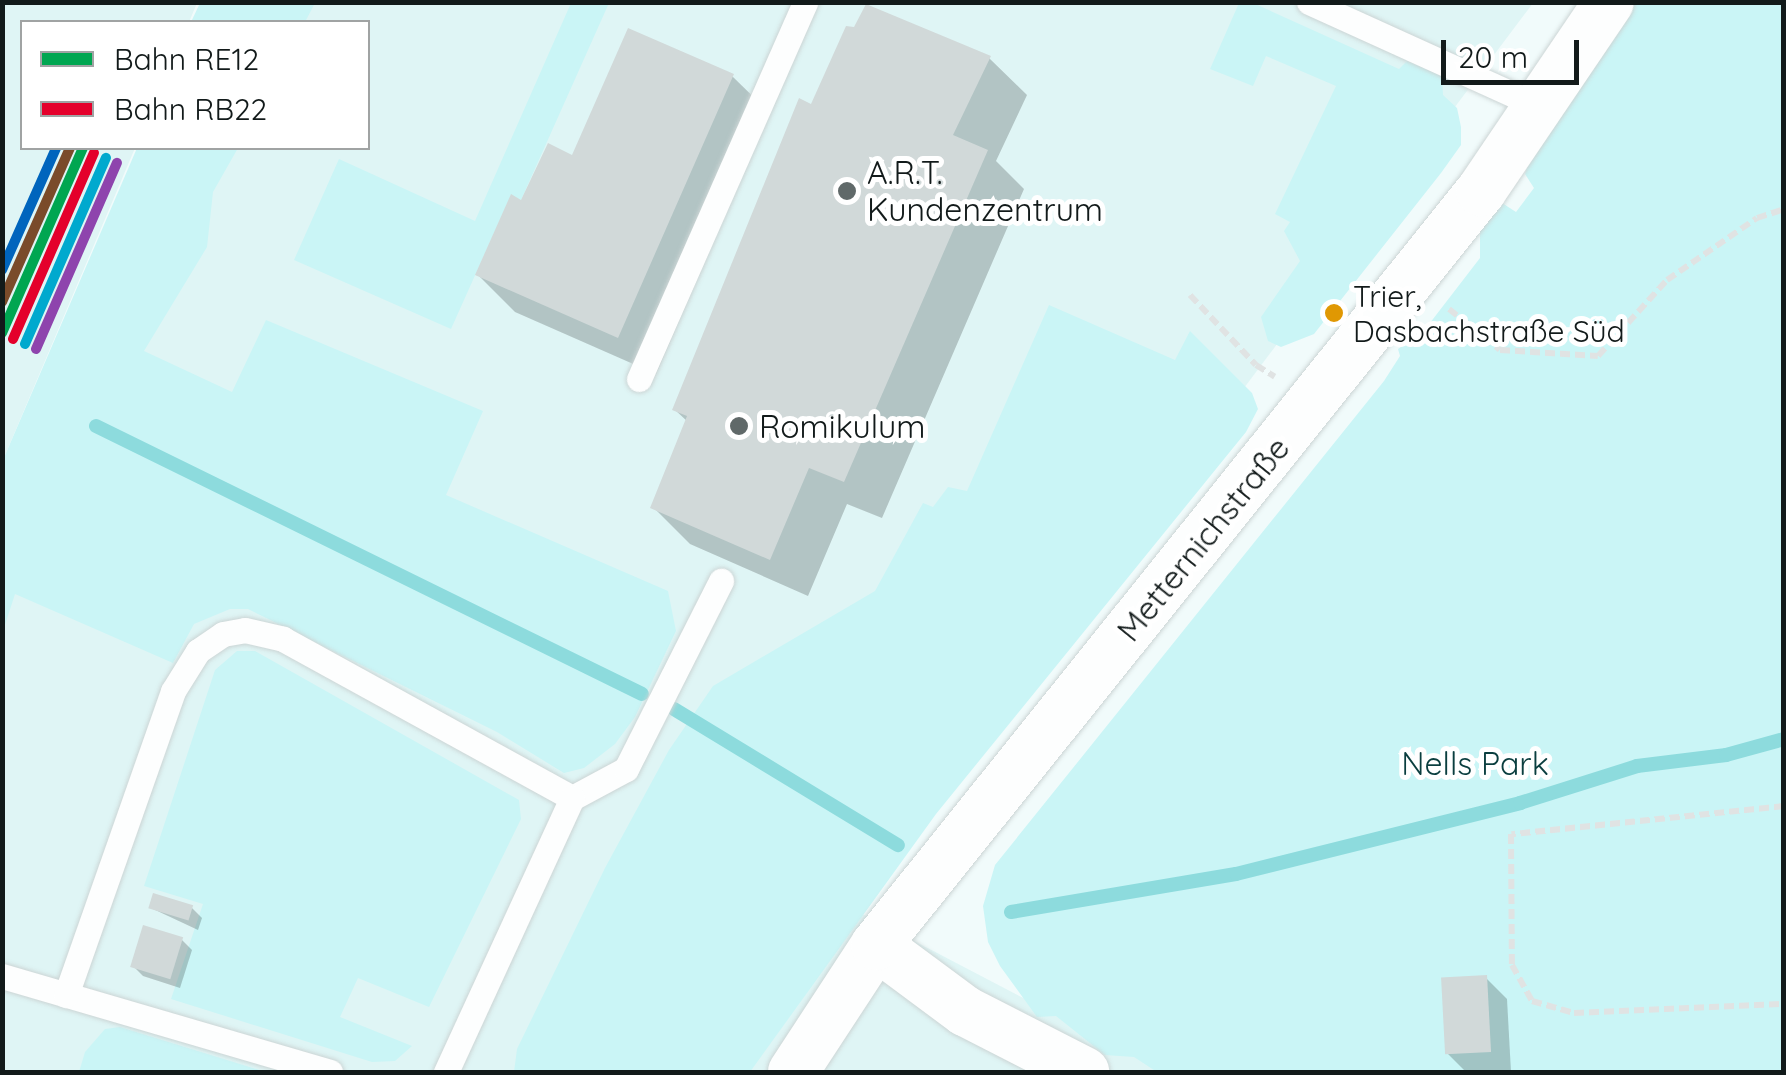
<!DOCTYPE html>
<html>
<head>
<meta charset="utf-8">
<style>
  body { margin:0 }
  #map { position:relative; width:1786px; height:1075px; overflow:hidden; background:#f1fbfb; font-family:Quicksand,sans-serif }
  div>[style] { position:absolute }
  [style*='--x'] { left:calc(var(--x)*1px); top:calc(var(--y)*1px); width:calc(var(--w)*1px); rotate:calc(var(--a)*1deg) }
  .built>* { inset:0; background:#dff5f5 }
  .green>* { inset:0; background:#caf5f6 }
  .shadow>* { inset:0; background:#0003 }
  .stream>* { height:14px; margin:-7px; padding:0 7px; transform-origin:7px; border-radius:7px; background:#8ddbdd }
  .building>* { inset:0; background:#d1d9d9; transform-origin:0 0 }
  .path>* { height:6px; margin-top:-3px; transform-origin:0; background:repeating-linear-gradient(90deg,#e0e3e3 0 10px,transparent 0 15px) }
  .roads { filter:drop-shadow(0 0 2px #ccd5d5) drop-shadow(0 0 2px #ccd5d5) }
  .service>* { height:25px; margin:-12.5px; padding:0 12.5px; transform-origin:12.5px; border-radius:12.5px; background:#fdfefe }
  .minor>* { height:50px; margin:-25px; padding:0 25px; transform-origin:25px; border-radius:25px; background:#fdfefe }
  .rail-1>* { height:10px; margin:-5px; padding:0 5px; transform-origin:5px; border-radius:5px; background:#00a651 }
  .rail-2>* { height:10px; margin:-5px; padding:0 5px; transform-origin:5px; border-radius:5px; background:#e4002b }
  .rail-3>* { height:10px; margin:-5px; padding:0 5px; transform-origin:5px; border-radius:5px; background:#7a4b2a }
  .rail-4>* { height:10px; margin:-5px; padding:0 5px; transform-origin:5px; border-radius:5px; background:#00a9ce }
  .rail-5>* { height:10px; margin:-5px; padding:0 5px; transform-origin:5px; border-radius:5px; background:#0065bd }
  .rail-6>* { height:10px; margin:-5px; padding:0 5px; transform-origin:5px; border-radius:5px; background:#8e44ad }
  .dots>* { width:28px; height:28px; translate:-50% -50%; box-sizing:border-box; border:5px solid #fff; border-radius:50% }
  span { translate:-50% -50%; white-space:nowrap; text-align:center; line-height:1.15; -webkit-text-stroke:10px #fff; paint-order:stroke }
  .bus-label { font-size:30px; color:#121a1a }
  .left { translate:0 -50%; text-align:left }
  .poi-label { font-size:32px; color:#121a1a }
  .street-label { font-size:32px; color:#121a1a }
  .park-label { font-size:32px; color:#0a3e3f }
  .frame { position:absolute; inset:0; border:5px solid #121a1a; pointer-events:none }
  .legend { position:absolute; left:20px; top:20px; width:350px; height:130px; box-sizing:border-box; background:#fff; border:2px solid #a0a3a3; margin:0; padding:12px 18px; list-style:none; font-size:30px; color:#121a1a }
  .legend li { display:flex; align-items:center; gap:20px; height:50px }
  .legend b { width:50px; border:2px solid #a0a3a3 }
  .scale { position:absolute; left:1441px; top:40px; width:138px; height:45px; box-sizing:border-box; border:5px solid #121a1a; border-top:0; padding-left:12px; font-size:30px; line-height:35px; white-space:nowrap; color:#121a1a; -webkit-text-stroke:8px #fff; paint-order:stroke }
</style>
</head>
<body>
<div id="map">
  <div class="built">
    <i style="clip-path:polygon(3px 2px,197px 3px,189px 22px,22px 22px,22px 148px,135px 148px,3px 460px)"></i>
    <i style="clip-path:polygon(241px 3px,1533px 3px,853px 909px,1165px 1072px,3px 1072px,3px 519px,170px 148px,368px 148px,368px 22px,231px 22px)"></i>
  </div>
  <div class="green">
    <i style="clip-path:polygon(200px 3px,200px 2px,315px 3px,305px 22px,191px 22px)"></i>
    <i style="clip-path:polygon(571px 3px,609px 3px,521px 200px,511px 195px,451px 329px,294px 260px,339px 159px,475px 221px)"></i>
    <i style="clip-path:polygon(1239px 3px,1253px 3px,1399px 69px,1407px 61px,1442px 75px,1443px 95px,1457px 108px,1461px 127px,1461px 145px,1441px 173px,1314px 334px,1281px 347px,1268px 341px,1261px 317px,1300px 261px,1284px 231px,1290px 222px,1275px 214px,1336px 86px,1266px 56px,1253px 86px,1210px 69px)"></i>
    <i style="clip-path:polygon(1616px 3px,1783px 3px,1783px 1072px,1157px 1072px,1134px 1057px,1105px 1055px,1056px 1016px,1037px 1017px,1000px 966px,988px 942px,983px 906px,995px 865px,1384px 381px,1400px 356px,1398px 349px,1423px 332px,1480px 258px,1480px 227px,1499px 201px,1516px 212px,1534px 188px,1525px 174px,1528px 163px)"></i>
    <i style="clip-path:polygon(137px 148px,238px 148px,213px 192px,207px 247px,144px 351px,232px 392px,266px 320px,483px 411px,446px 495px,668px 591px,676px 631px,635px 717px,615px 744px,584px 768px,564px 773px,497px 732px,248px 609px,230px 609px,194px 624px,173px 663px,15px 594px,3px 631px,3px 460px)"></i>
    <i style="clip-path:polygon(1049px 305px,1175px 360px,1190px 331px,1252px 393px,1258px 409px,1246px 432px,936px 814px,750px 1072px,514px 1072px,517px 1049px,605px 868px,669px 750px,713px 686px,875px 591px,923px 503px,933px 507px,948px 487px,967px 491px)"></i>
    <i style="clip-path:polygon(237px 651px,255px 651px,519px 800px,521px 819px,429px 1007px,358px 978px,340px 1017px,412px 1046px,395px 1061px,372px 1062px,171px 999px,203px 904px,144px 886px,215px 670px)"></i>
    <i style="clip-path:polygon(120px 1027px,266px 1072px,79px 1072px,85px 1052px,105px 1029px)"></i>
  </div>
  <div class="shadow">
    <i style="clip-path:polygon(989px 58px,1027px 95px,996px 161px,1024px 189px,882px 518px,847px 504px,808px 596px,690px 544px,653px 507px,688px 422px,674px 409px,812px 107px)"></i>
    <i style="clip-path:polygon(732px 76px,770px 113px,656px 374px,515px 312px,478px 275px,522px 204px,574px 158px)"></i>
    <i style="clip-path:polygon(191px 907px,202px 918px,198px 930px,151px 908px)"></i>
    <i style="clip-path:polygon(182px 940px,192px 950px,180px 988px,143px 976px,133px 966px)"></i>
    <i style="clip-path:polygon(1486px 978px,1507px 999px,1511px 1072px,1466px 1072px,1448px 1054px)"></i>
  </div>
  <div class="stream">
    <i style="--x:96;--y:426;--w:608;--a:26.14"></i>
    <i style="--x:674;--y:709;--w:262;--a:31.3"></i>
    <i style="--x:1011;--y:912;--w:228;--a:-9.6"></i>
    <i style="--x:1236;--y:874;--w:293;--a:-14"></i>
    <i style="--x:1520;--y:803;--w:123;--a:-17.5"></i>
    <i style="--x:1637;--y:766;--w:90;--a:-7"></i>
    <i style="--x:1726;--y:755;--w:60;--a:-15.4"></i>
  </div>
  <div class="building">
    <i style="clip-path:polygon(866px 4px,991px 56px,953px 135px,988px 150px,844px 482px,809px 468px,770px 560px,650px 508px,687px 416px,672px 410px,799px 98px,811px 104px,846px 26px,854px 27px)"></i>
    <i style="clip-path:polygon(628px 28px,734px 74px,618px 338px,475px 275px,511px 194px,521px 200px,548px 143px,572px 155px)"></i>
    <i style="left:153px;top:893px;width:42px;height:16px;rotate:17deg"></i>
    <i style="left:143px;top:925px;width:42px;height:44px;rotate:17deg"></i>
    <i style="left:1487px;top:975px;width:77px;height:46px;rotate:87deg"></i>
  </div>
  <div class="path">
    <i style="--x:1190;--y:295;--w:96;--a:46.7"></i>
    <i style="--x:1256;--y:365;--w:22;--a:32"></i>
    <i style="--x:1449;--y:309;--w:65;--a:38.8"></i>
    <i style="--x:1500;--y:350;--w:98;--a:3.5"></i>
    <i style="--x:1598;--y:356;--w:103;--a:-47.8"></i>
    <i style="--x:1667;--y:280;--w:109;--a:-34.6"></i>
    <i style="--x:1757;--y:218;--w:28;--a:-18"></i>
    <i style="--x:1784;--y:806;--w:274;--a:174.1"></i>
    <i style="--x:1511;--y:834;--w:131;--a:89.6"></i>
    <i style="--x:1512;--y:965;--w:41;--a:60.9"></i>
    <i style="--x:1532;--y:1001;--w:44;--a:15.9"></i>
    <i style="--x:1574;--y:1013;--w:210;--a:-2.5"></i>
  </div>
  <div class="roads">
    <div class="service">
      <i style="--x:1309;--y:2;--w:254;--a:24.4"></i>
      <i style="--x:639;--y:379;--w:412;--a:-66.2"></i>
      <i style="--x:572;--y:798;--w:61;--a:-28.2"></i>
      <i style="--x:626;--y:769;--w:211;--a:-63.2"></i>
      <i style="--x:2;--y:976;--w:342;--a:16.3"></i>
      <i style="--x:66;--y:995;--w:322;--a:-70.6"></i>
      <i style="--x:173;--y:691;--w:47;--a:-58"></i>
      <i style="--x:198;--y:651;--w:30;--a:-34"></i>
      <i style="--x:223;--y:634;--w:22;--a:-10"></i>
      <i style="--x:245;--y:630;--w:39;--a:13"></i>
      <i style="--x:283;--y:639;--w:330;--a:28.8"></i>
      <i style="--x:572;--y:798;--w:302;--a:114.7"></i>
    </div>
    <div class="minor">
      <i style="--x:876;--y:945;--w:111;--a:36.6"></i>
      <i style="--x:965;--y:1011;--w:134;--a:27.1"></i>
      <i style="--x:793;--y:1072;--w:152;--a:-56.8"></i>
      <i style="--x:876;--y:945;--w:967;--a:-51.26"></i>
      <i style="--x:1481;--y:191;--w:228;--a:-55.9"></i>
    </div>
  </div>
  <div class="rail-1">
    <i style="--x:2;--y:333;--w:202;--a:-66.4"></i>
  </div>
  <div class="rail-2">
    <i style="--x:13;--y:339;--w:203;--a:-66.5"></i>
  </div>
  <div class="rail-3">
    <i style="--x:2;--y:302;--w:168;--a:-66.2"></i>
  </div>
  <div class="rail-4">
    <i style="--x:25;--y:344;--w:203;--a:-66.5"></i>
  </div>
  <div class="rail-5">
    <i style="--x:2;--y:270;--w:133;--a:-66.1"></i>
  </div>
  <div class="rail-6">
    <i style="--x:36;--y:349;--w:203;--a:-66.5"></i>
  </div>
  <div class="dots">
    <i style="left:847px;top:191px;background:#606969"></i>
    <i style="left:1334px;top:313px;background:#e09803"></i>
    <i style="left:739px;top:426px;background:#606969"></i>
  </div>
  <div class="bus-label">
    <span class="left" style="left:1353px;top:313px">Trier,<br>Dasbachstraße Süd</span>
  </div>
  <div class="poi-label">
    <span class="left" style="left:867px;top:191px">A.R.T.<br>Kundenzentrum</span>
    <span class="left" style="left:759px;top:426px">Romikulum</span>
  </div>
  <div class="street-label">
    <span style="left:1203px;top:539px;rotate:-51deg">Metternichstraße</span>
  </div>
  <div class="park-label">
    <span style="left:1475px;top:763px">Nells Park</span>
  </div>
  <div class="frame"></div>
  <ul class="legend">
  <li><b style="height:12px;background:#00a651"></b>Bahn RE12</li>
  <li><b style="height:12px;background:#e4002b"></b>Bahn RB22</li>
  </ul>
  <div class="scale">20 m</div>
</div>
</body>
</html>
